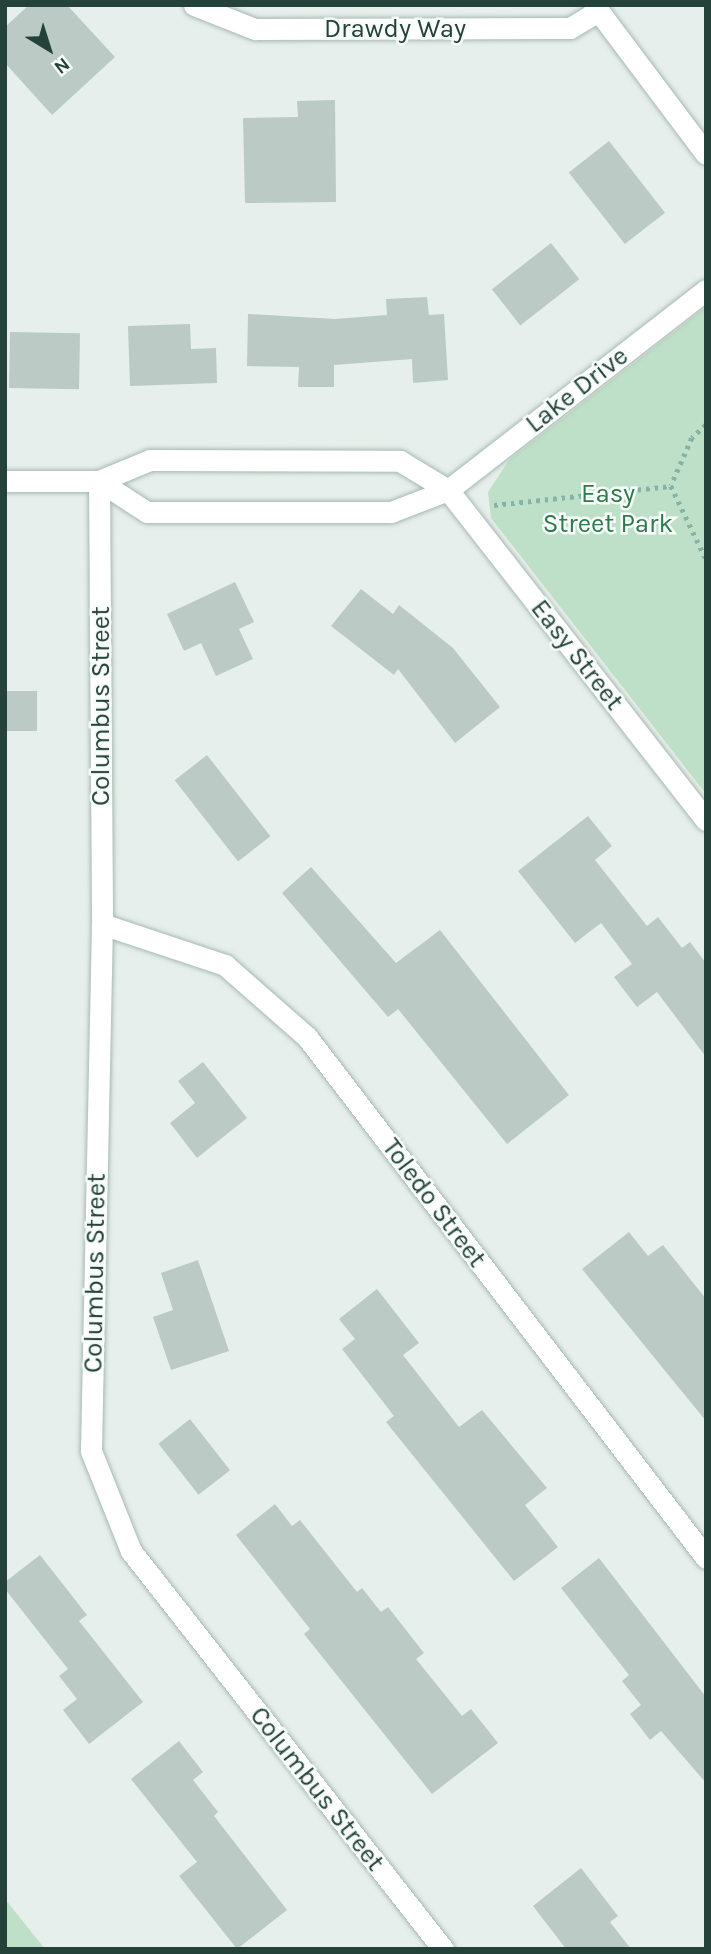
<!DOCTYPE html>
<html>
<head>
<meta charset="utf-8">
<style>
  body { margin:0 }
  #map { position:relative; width:711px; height:1954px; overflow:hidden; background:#e6efeb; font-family:Karla,sans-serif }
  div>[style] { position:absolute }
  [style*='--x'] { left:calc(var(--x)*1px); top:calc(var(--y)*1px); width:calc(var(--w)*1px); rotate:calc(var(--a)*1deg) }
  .green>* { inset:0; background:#bfe0c8 }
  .building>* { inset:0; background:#bbcac4; transform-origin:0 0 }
  .path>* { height:4.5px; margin-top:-2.25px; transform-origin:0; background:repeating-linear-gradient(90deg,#86b3a5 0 3.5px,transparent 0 8.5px) }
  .roads { filter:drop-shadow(0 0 2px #a8b8b2) drop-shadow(0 0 2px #a8b8b2) }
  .minor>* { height:21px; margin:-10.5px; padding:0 10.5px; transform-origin:10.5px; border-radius:10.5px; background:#fff }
  .tertiary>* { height:21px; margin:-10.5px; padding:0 10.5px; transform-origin:10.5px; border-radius:10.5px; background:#fff }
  span { translate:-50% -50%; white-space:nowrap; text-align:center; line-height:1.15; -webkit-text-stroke:5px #f7fbf9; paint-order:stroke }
  .street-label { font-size:26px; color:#24423a }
  .park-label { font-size:26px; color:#2d7a4b }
  .frame { position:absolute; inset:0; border:7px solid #24423a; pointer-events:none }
  .north { position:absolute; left:14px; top:14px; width:70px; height:70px; -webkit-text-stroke:5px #f7fbf9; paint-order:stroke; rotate:142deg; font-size:19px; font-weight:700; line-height:28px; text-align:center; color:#24423a }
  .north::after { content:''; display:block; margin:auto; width:24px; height:32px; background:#24423a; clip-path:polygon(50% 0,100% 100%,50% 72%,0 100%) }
</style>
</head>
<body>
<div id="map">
  <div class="green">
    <i style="clip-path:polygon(706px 307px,706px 794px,491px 518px,488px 492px,509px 460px)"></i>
    <i style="clip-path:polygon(5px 1899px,45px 1949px,5px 1949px)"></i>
  </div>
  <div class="building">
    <i style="clip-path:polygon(29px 5px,67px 5px,115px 57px,52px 115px,5px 63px,5px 27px)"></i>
    <i style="clip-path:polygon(335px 100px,336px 202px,245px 203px,243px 118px,298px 117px,297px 101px)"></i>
    <i style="left:609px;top:141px;width:91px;height:51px;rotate:52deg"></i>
    <i style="left:551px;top:243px;width:46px;height:75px;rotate:52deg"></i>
    <i style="clip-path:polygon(427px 297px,429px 315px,444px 314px,448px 380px,413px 383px,412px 359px,334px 365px,334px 387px,298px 387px,299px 367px,247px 366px,248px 314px,335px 319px,387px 315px,386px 299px)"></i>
    <i style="clip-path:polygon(190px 324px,191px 349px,216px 348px,217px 383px,130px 386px,128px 326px)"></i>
    <i style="left:10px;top:332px;width:70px;height:56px;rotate:1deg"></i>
    <i style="clip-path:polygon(235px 582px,254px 622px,239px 629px,253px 659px,216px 676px,201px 643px,184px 651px,167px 614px)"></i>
    <i style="clip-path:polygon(361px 589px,393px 614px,399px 605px,453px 648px,500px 707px,455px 743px,398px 669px,394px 675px,331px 626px)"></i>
    <i style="left:5px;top:691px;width:32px;height:40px"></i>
    <i style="left:207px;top:755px;width:103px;height:41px;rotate:52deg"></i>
    <i style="clip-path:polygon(588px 816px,612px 846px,595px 860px,647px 926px,658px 917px,682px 948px,690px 942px,706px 963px,706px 1057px,657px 992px,637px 1007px,614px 977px,632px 964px,601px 923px,575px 943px,518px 871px)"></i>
    <i style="clip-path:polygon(311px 867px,396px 963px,440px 930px,569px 1095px,507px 1144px,398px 1009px,388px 1017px,282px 893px)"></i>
    <i style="clip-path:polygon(203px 1062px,247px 1118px,197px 1158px,170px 1123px,195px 1103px,178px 1081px)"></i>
    <i style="clip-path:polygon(629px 1232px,648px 1256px,663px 1245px,706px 1299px,706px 1421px,582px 1269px)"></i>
    <i style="clip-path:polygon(198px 1260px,229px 1351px,171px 1370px,153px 1317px,173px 1310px,161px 1273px)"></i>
    <i style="clip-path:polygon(377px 1289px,419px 1343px,403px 1355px,459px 1427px,482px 1410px,547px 1488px,525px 1505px,558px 1547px,514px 1581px,386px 1422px,394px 1416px,342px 1349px,355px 1339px,339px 1319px)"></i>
    <i style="left:190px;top:1419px;width:65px;height:40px;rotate:52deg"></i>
    <i style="clip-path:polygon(275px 1504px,292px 1526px,300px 1520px,357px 1592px,362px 1588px,381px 1612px,388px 1607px,424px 1653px,416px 1659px,462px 1716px,471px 1709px,498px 1743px,432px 1794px,304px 1634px,310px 1629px,236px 1535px)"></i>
    <i style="clip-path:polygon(40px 1555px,87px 1615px,79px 1621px,143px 1702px,89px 1744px,63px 1710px,77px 1699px,59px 1676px,68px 1669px,5px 1589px,5px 1582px)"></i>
    <i style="clip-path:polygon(599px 1558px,706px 1697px,706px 1783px,661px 1731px,650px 1740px,630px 1714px,641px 1705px,622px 1681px,629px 1675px,561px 1588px)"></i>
    <i style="clip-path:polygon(179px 1741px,203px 1772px,193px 1780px,218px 1812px,214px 1816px,287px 1910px,237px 1949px,179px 1876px,197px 1862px,131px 1779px)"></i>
    <i style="clip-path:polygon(581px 1868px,618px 1916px,610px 1922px,631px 1949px,566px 1949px,533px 1906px)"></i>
  </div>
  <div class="path">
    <i style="--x:706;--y:425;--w:19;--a:137"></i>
    <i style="--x:692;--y:438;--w:52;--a:113.6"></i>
    <i style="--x:671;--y:486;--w:81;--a:64.4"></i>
    <i style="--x:494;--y:505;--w:178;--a:-6.1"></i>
  </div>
  <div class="roads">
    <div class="minor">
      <i style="--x:194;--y:5;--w:66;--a:21.5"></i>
      <i style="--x:255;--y:29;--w:315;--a:-0.2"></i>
      <i style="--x:570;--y:28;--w:31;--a:-31"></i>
      <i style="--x:594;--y:5;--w:186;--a:53.1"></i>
      <i style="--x:99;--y:481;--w:443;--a:89.6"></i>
      <i style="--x:102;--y:924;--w:527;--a:91.2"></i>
      <i style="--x:91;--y:1451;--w:108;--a:68.2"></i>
      <i style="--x:131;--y:1551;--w:506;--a:51.91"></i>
      <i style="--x:102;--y:924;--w:130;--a:18.4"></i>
      <i style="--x:225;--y:965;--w:109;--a:41.3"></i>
      <i style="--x:307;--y:1037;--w:656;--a:52.55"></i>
    </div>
    <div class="tertiary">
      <i style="--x:5;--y:481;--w:94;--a:0"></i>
      <i style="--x:99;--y:481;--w:55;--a:-22.4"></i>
      <i style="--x:150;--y:460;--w:250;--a:0.2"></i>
      <i style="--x:400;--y:461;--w:56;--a:31.1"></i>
      <i style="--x:448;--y:490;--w:419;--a:52"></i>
      <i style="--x:99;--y:481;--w:57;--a:32.9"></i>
      <i style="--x:147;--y:512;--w:244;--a:0"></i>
      <i style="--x:391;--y:512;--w:61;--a:-21.1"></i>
      <i style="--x:448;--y:490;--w:326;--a:-37.8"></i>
    </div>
  </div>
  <div class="street-label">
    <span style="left:395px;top:29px">Drawdy Way</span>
    <span style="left:577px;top:390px;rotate:-38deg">Lake Drive</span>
    <span style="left:577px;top:655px;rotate:52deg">Easy Street</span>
    <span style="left:101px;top:706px;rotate:-90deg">Columbus Street</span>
    <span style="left:434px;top:1203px;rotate:53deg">Toledo Street</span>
    <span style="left:95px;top:1273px;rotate:-89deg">Columbus Street</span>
    <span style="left:317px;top:1789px;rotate:52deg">Columbus Street</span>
  </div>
  <div class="park-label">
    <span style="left:608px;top:509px">Easy<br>Street Park</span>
  </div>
  <div class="frame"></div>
  <div class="north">N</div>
</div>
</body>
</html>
